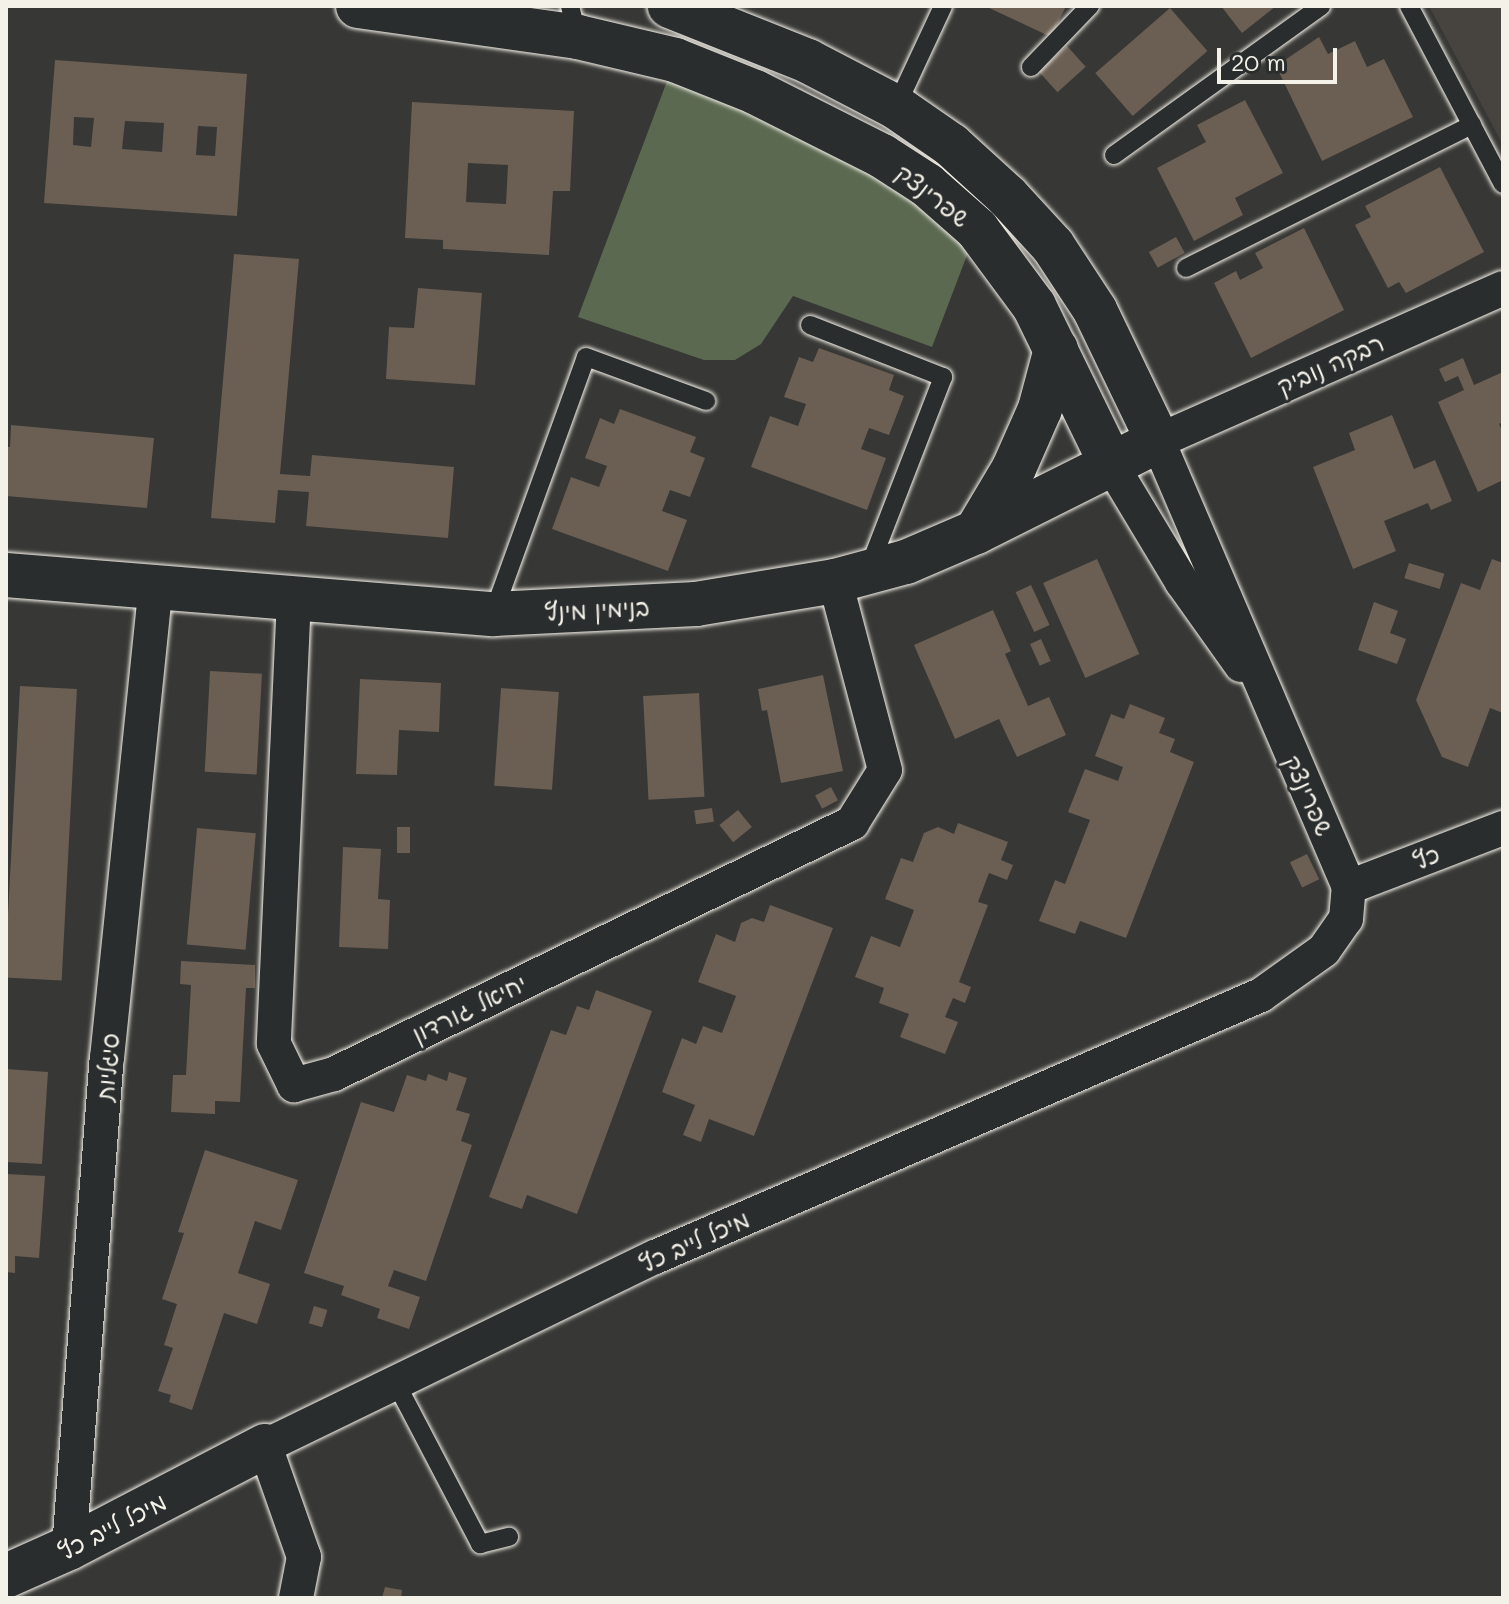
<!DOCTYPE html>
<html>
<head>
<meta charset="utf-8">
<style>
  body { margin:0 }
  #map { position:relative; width:1509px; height:1604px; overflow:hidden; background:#373735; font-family:Mali,"Playpen Sans Hebrew",sans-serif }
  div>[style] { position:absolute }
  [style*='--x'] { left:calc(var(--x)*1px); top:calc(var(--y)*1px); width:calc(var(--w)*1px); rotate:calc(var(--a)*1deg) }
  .built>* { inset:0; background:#47433e }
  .green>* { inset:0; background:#5b6951 }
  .building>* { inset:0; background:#6b5e52; transform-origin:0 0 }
  .roads { filter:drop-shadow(0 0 2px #f4f1e8) drop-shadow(0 0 2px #f4f1e8) }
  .lane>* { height:18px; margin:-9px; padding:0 9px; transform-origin:9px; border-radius:9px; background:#2a2d2e }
  .street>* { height:34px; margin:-17px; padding:0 17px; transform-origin:17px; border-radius:17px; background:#2a2d2e }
  .secondary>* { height:44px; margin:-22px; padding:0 22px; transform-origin:22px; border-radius:22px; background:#2a2d2e }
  span { translate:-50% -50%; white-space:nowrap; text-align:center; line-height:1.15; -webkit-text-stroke:6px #2a2d2e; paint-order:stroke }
  .street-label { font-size:24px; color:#f4f1e8 }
  .frame { position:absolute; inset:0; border:8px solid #f4f1e8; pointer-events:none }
  .scale { position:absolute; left:1217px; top:48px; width:120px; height:36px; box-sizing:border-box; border:4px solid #f4f1e8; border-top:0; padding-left:10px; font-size:24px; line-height:28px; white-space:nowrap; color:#f4f1e8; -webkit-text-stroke:6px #2a2d2e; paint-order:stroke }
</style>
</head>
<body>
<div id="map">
  <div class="built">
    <i style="clip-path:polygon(1429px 6px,1503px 6px,1503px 145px)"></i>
  </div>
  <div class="green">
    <i style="clip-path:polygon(675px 60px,977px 229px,932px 347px,793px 296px,761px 344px,735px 360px,704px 360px,578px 317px)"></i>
  </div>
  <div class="building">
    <i style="clip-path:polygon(985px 6px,1066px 6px,1051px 37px)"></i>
    <i style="clip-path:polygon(1221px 6px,1276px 6px,1242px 33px)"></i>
    <i style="left:1170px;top:8px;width:57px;height:99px;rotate:49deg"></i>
    <i style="clip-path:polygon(1319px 37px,1328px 54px,1355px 41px,1367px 67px,1384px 59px,1413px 117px,1322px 161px,1276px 66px)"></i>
    <i style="left:1067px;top:46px;width:28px;height:38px;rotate:48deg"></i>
    <i style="clip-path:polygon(evenodd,55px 60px,247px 74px,237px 216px,44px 203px,55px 60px,74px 117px,94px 118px,91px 147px,73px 145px,74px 117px,55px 60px,125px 121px,164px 123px,162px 152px,122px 149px,125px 121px,55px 60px,198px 126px,217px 127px,215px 156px,196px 155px,198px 126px)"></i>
    <i style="clip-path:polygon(1245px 100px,1283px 173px,1235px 198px,1243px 215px,1194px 241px,1157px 168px,1206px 142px,1197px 125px)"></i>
    <i style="clip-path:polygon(evenodd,412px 102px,574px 111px,570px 191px,553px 191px,549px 255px,443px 249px,443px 240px,405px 238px,412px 102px,468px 163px,508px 165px,506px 204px,466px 202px,468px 163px)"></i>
    <i style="clip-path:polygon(1440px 167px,1484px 252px,1406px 293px,1399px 282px,1388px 288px,1355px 225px,1371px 217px,1365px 206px)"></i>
    <i style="clip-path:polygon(1304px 228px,1344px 310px,1251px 358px,1214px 283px,1236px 271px,1240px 280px,1263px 268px,1255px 253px)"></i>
    <i style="left:1176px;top:237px;width:18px;height:31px;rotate:61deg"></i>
    <i style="clip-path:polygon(234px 254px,299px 259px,280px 474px,310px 476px,312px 455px,454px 467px,448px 538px,306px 526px,309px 492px,278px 490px,275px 523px,211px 518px)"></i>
    <i style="clip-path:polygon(418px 288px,482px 293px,475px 385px,386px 379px,389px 327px,414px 328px)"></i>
    <i style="clip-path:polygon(819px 348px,894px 375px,889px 390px,904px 396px,889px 435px,869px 428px,861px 449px,886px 458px,867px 510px,751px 467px,770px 416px,798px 426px,806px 404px,784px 397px,799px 357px,813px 362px)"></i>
    <i style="clip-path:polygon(1463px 358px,1474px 385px,1503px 372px,1503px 422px,1499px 424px,1503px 432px,1503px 480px,1478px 492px,1438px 402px,1464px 390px,1458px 376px,1445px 382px,1439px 369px)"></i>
    <i style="clip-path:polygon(620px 409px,696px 437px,690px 452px,705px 458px,690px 497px,670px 490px,662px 511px,687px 520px,668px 571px,552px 529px,571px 477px,599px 487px,607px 466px,585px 458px,600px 418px,614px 424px)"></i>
    <i style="clip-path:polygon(1392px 415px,1414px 469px,1435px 460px,1452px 501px,1431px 510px,1428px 503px,1384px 521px,1396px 551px,1353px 569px,1313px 467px,1355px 450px,1349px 433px)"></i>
    <i style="clip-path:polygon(11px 425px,154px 438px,147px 508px,6px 496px,6px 447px,10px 447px)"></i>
    <i style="left:1097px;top:559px;width:104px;height:59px;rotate:66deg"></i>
    <i style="clip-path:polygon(1492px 559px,1503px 563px,1503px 713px,1490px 708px,1468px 767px,1442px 757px,1416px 700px,1461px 583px,1480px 590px)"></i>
    <i style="left:1409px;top:563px;width:37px;height:16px;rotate:17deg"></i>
    <i style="left:1031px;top:585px;width:44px;height:17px;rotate:65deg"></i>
    <i style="clip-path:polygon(1374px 602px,1398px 611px,1390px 633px,1406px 639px,1397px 664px,1358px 650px)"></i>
    <i style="clip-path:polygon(993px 610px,1011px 651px,1005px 654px,1028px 706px,1049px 697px,1066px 735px,1017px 757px,999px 719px,955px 739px,914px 645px)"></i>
    <i style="left:1041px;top:639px;width:24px;height:12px;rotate:66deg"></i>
    <i style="left:210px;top:671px;width:52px;height:101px;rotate:3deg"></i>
    <i style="clip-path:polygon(823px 675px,843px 771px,781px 783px,767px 710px,762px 711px,758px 689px)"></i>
    <i style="clip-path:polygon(360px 679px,441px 683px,439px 732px,399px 730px,397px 775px,356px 774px)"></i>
    <i style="left:20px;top:686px;width:57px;height:292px;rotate:3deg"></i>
    <i style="left:501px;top:688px;width:58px;height:98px;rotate:4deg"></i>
    <i style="left:699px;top:693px;width:104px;height:56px;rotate:87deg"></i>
    <i style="clip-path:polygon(1130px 704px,1165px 718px,1159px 733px,1175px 739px,1170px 752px,1194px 762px,1126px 938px,1080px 921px,1075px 934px,1039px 921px,1055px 880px,1065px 884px,1090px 820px,1068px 812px,1085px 769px,1118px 781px,1123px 767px,1095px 756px,1111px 714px,1124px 719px)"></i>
    <i style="left:831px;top:787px;width:15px;height:18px;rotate:62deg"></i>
    <i style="left:712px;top:808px;width:14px;height:18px;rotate:82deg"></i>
    <i style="left:738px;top:810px;width:22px;height:24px;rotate:51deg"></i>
    <i style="clip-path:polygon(958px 823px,1008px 842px,1001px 860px,1013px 865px,1007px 880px,989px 873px,978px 902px,988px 905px,959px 982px,971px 987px,965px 1003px,953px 998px,945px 1017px,958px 1022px,945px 1054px,900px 1037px,909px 1014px,879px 1003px,884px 988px,855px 977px,871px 936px,900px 947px,914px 910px,885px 899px,901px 858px,913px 862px,924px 833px,938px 827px,954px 834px)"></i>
    <i style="left:397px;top:827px;width:13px;height:26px"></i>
    <i style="left:197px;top:828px;width:59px;height:117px;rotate:5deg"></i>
    <i style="clip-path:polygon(343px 847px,381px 849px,378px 899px,390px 900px,388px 949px,339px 947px)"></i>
    <i style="left:1307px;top:854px;width:28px;height:19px;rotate:64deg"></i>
    <i style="clip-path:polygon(770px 905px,833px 928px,754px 1136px,709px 1119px,701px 1142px,683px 1135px,695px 1105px,662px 1092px,682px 1038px,696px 1044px,703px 1026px,722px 1033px,736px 996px,698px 982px,716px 934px,735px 942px,741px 923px,752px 918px,764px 922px)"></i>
    <i style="clip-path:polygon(181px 961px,255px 965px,255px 988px,246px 988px,240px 1102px,215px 1101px,215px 1114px,171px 1112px,173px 1075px,186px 1075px,191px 985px,180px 984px)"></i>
    <i style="clip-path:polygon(596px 990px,652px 1011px,577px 1214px,527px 1195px,522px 1209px,489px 1197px,551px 1030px,566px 1035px,577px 1006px,589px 1010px)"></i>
    <i style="clip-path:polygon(6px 1069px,48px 1072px,42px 1164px,6px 1162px)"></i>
    <i style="clip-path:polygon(449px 1072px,467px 1078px,456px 1110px,470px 1114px,461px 1141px,472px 1145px,426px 1281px,394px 1270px,388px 1286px,420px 1297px,409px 1329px,377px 1318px,380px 1309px,341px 1295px,344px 1286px,304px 1273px,361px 1102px,394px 1112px,407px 1075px,426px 1081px,428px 1074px,447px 1081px)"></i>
    <i style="clip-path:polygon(205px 1150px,298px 1180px,281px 1230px,255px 1221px,238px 1273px,270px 1284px,257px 1324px,224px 1313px,192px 1410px,169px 1402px,171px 1395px,158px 1391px,173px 1348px,164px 1345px,177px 1304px,162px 1299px,184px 1233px,178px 1232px)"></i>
    <i style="clip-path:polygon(6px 1174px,45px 1176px,39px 1258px,15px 1256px,15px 1273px,6px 1272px)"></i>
    <i style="left:314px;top:1306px;width:14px;height:18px;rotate:17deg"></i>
    <i style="clip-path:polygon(385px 1587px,402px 1590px,401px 1598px,382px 1598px)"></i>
  </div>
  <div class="roads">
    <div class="lane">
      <i style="--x:570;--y:6;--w:32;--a:76"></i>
      <i style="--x:1409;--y:6;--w:201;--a:62.2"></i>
      <i style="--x:1031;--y:67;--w:85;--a:-46"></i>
      <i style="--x:896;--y:107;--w:111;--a:-65"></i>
      <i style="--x:1114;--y:155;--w:255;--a:-35.7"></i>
      <i style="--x:1186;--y:268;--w:320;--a:-26.6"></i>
      <i style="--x:810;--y:325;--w:143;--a:21.4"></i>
      <i style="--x:943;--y:377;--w:207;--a:111.2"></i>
      <i style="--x:493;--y:614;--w:273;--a:-70.1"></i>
      <i style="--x:586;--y:357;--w:128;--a:20.1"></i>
      <i style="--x:396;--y:1383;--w:182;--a:62.4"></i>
      <i style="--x:480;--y:1544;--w:30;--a:-14"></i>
    </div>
    <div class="street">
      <i style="--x:1111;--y:464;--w:138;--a:59"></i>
      <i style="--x:1182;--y:582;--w:102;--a:54.6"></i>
      <i style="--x:294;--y:598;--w:446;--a:92.6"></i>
      <i style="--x:274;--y:1044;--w:46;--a:64"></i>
      <i style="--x:294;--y:1085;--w:41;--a:-15.4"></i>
      <i style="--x:334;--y:1074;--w:576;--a:-25.85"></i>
      <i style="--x:852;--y:823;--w:62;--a:-58.1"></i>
      <i style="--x:885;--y:770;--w:196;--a:-104.8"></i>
      <i style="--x:1349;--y:887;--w:165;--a:-21"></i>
      <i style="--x:69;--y:1548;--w:491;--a:-85.6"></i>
      <i style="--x:107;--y:1058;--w:474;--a:-84.1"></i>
      <i style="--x:296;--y:1598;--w:42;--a:-79"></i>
      <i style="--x:304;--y:1557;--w:118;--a:-109.4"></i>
      <i style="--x:265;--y:1446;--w:433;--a:-25.9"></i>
      <i style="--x:655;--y:1257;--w:660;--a:-23.38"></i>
      <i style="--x:1261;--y:995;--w:77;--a:-35.5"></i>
      <i style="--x:1324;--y:950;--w:38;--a:-55"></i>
      <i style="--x:1346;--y:919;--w:32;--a:-85"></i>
      <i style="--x:1349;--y:887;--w:485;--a:-113.2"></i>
      <i style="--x:1158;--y:441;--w:377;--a:-23.9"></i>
    </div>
    <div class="secondary">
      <i style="--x:358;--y:6;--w:222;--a:8"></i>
      <i style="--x:578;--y:37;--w:100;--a:13.3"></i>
      <i style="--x:675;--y:60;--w:86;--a:21.8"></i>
      <i style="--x:755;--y:92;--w:142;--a:26.7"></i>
      <i style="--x:882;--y:156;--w:54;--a:32.8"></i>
      <i style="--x:927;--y:185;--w:67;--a:41.3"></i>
      <i style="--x:977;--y:229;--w:96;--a:53.5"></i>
      <i style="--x:1034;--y:306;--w:176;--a:64"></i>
      <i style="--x:976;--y:532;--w:74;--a:-59.3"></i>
      <i style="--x:1014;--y:468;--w:64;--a:-66.2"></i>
      <i style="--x:1040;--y:409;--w:62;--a:-75.1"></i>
      <i style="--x:6;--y:575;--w:489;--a:4.6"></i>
      <i style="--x:493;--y:614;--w:203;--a:-2.8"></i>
      <i style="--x:696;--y:604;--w:141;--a:-9.4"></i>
      <i style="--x:835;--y:581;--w:73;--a:-15"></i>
      <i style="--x:906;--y:562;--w:76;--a:-23.2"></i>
      <i style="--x:976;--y:532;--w:203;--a:-26.6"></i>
      <i style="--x:1158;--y:441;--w:145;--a:-115.7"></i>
      <i style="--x:1095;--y:310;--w:77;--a:-123.3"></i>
      <i style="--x:1053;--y:246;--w:68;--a:-132.6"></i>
      <i style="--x:1007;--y:196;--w:76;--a:-137.7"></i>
      <i style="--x:951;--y:145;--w:67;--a:-145.4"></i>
      <i style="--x:896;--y:107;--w:99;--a:-152.4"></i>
      <i style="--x:808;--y:61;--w:149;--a:-158.3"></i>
      <i style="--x:6;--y:1576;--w:69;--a:-24"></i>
      <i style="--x:69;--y:1548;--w:221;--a:-27.5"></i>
    </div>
  </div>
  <div class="street-label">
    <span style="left:933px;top:195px;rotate:38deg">שפרינצק</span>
    <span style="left:1330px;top:364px;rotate:-24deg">רבקה נוביק</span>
    <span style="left:597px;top:609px;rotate:-3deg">בנימין מינץ</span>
    <span style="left:1309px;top:795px;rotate:66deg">שפרינצק</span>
    <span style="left:1426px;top:857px;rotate:-21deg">כץ</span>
    <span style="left:469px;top:1008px;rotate:-26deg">יחיאל גורדון</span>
    <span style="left:107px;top:1067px;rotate:-85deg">סיגליות</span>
    <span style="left:694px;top:1241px;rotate:-24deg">מיכל לייב כץ</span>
    <span style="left:112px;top:1526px;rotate:-27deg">מיכל לייב כץ</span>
  </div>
  <div class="frame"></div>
  <div class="scale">20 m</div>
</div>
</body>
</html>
